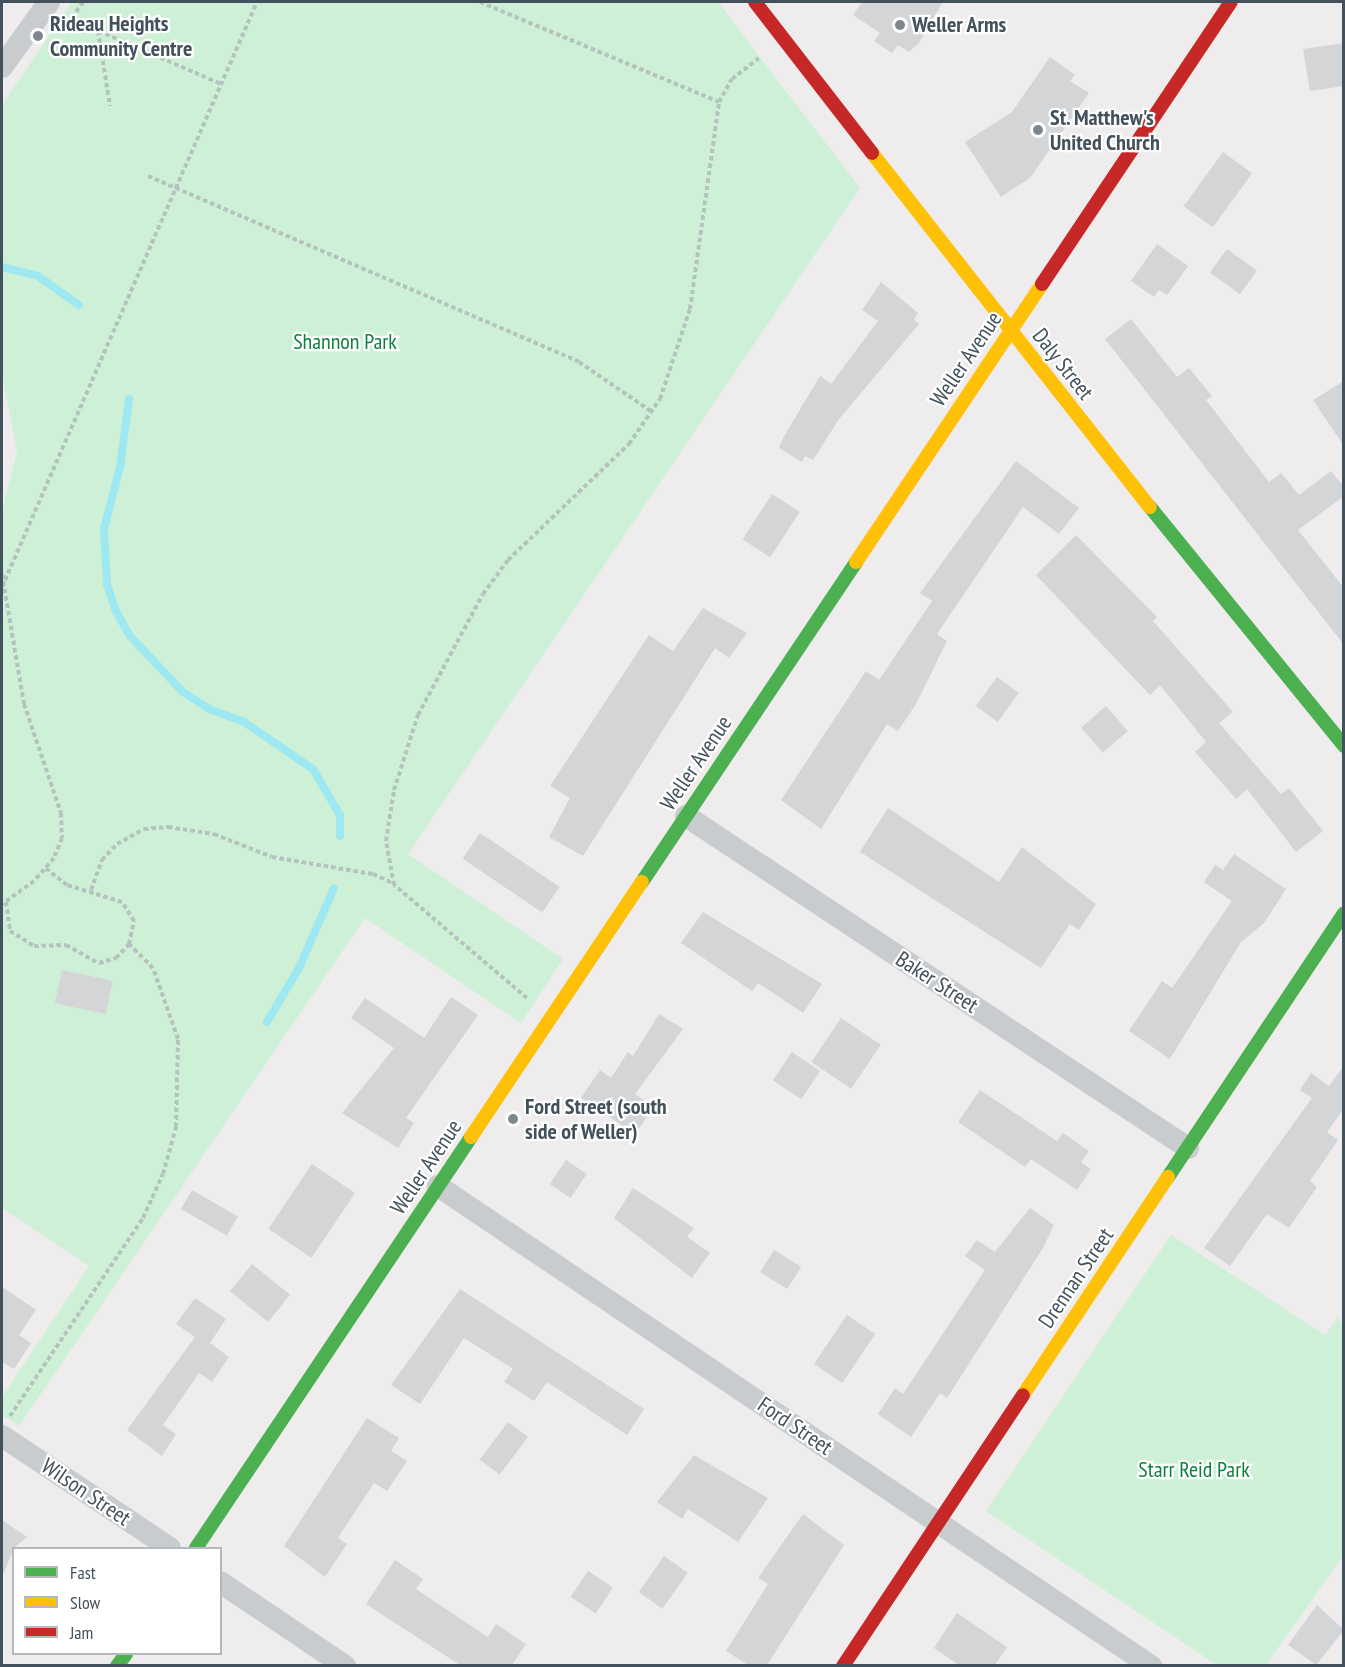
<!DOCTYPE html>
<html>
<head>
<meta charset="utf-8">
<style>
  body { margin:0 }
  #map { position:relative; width:1345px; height:1667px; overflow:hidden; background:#eeecec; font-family:"PT Sans Narrow",sans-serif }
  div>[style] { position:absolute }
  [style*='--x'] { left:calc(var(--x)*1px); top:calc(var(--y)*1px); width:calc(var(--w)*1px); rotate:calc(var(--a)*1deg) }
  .green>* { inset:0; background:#cef0d7 }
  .stream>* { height:8px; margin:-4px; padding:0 4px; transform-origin:4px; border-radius:4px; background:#9ee8f2 }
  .building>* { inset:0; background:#d4d5d7; transform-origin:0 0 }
  .path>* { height:4px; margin-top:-2px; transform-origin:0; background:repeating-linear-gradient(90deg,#b4c3bd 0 4.5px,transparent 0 7.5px) }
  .street>* { height:22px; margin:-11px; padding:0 11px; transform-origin:11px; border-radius:11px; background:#c8ccce }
  .fast>* { height:14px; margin:-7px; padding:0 7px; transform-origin:7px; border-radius:7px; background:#4caf50 }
  .slow>* { height:14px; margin:-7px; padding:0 7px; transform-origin:7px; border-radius:7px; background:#ffc107 }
  .jam>* { height:14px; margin:-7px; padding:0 7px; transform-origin:7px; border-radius:7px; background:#c62828 }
  .dots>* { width:16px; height:16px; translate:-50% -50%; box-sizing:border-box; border:3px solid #fff; border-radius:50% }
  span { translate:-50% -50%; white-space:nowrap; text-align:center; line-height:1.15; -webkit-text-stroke:4.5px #fff; paint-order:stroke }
  .poi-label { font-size:22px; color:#42515b; font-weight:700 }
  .left { translate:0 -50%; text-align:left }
  .park-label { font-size:22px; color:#0c833c }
  .street-label { font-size:22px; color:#42515b }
  .frame { position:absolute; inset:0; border:3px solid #42515b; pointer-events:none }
  .legend { position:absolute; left:12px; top:1547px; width:210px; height:108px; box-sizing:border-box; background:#fff; border:2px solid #b3b9bd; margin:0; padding:8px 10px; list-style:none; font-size:18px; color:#42515b }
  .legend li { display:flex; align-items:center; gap:12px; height:30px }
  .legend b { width:30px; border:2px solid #b3b9bd }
</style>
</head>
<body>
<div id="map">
  <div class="green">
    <i style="clip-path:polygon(72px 2px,718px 2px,860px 188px,408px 854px,563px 959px,521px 1023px,365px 918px,19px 1426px,2px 1415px,2px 1397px,89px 1266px,2px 1208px,2px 511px,17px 451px,2px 375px,2px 105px)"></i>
    <i style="clip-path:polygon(1171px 1235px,1325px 1335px,1338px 1317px,1343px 1327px,1343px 1556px,1266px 1665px,1217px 1665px,986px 1511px)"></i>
  </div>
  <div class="stream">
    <i style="--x:2;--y:267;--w:37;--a:14"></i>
    <i style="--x:38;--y:276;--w:50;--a:35.3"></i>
    <i style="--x:129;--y:399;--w:69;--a:97.5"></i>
    <i style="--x:120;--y:467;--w:64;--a:104.5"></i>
    <i style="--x:104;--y:529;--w:55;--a:86.9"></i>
    <i style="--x:107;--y:584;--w:28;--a:72"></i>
    <i style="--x:116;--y:611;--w:29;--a:61"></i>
    <i style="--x:130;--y:636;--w:77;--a:46.6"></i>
    <i style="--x:183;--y:692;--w:31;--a:33"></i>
    <i style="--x:209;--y:709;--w:37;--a:20"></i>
    <i style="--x:244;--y:722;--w:83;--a:34.3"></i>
    <i style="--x:313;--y:769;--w:53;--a:59.6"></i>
    <i style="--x:340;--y:815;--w:21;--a:90"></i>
    <i style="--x:267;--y:1022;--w:63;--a:-59.3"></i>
    <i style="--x:299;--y:968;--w:87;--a:-66.4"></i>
  </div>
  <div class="building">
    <i style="clip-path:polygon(862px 2px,943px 2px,919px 43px,909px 52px,898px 45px,892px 53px,874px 41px,880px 33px,853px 15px)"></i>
    <i style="clip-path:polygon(1344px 43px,1344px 86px,1310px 91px,1303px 49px)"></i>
    <i style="clip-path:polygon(1050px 57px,1075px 75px,1070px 81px,1089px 93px,1030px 178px,1001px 197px,965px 142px,1012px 112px)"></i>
    <i style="left:1223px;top:152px;width:36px;height:67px;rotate:36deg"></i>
    <i style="clip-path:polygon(1157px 244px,1188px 266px,1167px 295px,1159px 290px,1154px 297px,1131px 281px)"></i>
    <i style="left:1227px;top:249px;width:37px;height:29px;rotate:36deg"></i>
    <i style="clip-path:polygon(881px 282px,918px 313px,914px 320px,919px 324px,839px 419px,813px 460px,805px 456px,802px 462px,779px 448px,783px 438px,820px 376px,831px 384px,878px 321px,862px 310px)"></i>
    <i style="clip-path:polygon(1131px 319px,1177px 377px,1189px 368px,1212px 396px,1206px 400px,1269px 482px,1281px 473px,1299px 495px,1331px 471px,1344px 487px,1344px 496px,1298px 530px,1344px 588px,1344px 645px,1105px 339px)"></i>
    <i style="clip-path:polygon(1344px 381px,1344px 446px,1313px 400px)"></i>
    <i style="clip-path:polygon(1016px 461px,1079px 508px,1059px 534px,1023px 507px,937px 634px,947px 641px,916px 704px,898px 731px,887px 724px,821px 829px,781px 800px,866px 671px,879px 680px,932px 601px,920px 593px)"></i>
    <i style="left:772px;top:494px;width:33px;height:54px;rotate:33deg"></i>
    <i style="clip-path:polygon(1076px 535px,1157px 617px,1153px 621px,1233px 712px,1219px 723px,1281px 794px,1289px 788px,1323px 831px,1296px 852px,1247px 789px,1236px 799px,1195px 752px,1206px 742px,1160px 685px,1150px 695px,1036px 575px)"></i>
    <i style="clip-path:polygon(703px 608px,747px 633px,729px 658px,715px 648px,583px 856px,549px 837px,570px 798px,550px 786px,649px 635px,673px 651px)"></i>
    <i style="left:997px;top:677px;width:27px;height:36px;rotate:36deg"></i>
    <i style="left:1106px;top:706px;width:33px;height:33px;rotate:49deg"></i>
    <i style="clip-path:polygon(888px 808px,999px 882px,1022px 847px,1096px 904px,1079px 930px,1070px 924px,1041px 968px,860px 852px)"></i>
    <i style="left:480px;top:833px;width:96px;height:31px;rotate:34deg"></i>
    <i style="clip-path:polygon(1234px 854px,1286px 889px,1264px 923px,1241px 942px,1170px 1059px,1129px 1031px,1162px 981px,1172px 988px,1232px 901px,1204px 882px,1215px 865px,1223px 870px)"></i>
    <i style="clip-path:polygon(703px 912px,822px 984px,803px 1013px,758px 983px,752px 991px,681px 943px)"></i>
    <i style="left:62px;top:970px;width:52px;height:34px;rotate:12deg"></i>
    <i style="clip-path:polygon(451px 997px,478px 1015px,406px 1118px,414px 1123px,398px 1148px,342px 1113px,394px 1048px,351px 1018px,365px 998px,424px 1038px)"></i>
    <i style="clip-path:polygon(659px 1014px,683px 1029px,635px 1094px,654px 1107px,635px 1134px,581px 1098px,600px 1070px,611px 1078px,628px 1052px,633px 1056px)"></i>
    <i style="left:841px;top:1018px;width:48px;height:53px;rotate:34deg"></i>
    <i style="left:792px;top:1052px;width:34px;height:34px;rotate:34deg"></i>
    <i style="clip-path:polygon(1344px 1066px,1344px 1108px,1327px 1132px,1338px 1140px,1310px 1181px,1317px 1187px,1289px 1228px,1267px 1214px,1230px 1266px,1204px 1248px,1312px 1098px,1300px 1090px,1311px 1073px,1329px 1086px)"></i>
    <i style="clip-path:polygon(980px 1090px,1057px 1141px,1063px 1133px,1089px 1151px,1081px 1162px,1091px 1169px,1077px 1190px,1031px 1159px,1025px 1167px,958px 1122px)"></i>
    <i style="left:566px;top:1160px;width:25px;height:29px;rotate:34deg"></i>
    <i style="left:312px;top:1164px;width:52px;height:78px;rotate:34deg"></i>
    <i style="clip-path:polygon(633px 1188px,694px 1228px,687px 1237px,710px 1253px,692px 1278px,614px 1218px)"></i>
    <i style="left:192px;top:1190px;width:53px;height:22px;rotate:30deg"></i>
    <i style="clip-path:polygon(1030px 1208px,1054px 1225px,1043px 1248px,947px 1398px,940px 1393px,911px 1437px,878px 1414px,895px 1388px,903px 1394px,985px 1270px,965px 1256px,977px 1240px,995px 1252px)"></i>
    <i style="left:774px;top:1250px;width:32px;height:26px;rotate:32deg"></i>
    <i style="left:252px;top:1264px;width:49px;height:35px;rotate:39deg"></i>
    <i style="clip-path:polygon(2px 1287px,36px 1310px,19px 1335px,31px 1343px,14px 1369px,2px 1362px)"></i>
    <i style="clip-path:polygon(460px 1289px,644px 1409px,627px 1435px,547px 1382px,534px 1401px,504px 1382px,513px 1369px,464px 1338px,420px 1404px,391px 1385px)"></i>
    <i style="clip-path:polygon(195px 1298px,226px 1319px,210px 1343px,229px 1357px,212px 1382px,199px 1373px,163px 1425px,176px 1434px,162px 1456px,127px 1430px,195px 1337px,176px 1324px)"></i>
    <i style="left:847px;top:1315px;width:34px;height:59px;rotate:34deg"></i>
    <i style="clip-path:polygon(367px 1418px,399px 1438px,391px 1451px,407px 1461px,387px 1491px,374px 1483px,338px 1538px,347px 1544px,325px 1577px,284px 1546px)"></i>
    <i style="left:508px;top:1422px;width:25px;height:47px;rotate:37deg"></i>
    <i style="clip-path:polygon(694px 1455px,768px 1498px,738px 1542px,688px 1509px,682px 1519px,657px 1502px)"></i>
    <i style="clip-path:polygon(803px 1514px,844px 1545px,767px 1665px,748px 1665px,726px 1651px,768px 1584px,758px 1578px)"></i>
    <i style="clip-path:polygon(2px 1520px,27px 1537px,14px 1548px,2px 1577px)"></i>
    <i style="left:664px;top:1556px;width:29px;height:44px;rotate:35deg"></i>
    <i style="clip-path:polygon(395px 1560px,423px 1579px,416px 1589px,488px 1637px,496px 1624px,526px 1644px,512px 1665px,460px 1665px,366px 1604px)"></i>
    <i style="left:588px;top:1571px;width:30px;height:31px;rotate:34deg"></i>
    <i style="clip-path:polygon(1317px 1605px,1344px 1630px,1316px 1665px,1288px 1645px)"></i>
    <i style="clip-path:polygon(957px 1613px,1007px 1647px,995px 1665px,959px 1665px,934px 1648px)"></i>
  </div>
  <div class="path">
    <i style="--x:83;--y:2;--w:21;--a:125"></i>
    <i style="--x:71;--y:19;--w:163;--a:23.4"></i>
    <i style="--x:480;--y:2;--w:259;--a:22.7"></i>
    <i style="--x:98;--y:31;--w:76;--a:80.9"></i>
    <i style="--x:148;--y:176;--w:469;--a:23.3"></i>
    <i style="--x:579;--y:362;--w:88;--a:34.4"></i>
    <i style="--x:2;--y:574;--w:132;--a:80.4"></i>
    <i style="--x:24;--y:704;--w:115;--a:71.3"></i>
    <i style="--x:61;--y:813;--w:25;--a:88"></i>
    <i style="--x:62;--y:838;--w:22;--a:112"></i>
    <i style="--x:54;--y:858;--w:30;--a:131"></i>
    <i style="--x:34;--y:881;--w:39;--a:144"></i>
    <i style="--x:2;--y:587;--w:638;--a:-66.45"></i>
    <i style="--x:91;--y:890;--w:32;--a:-70"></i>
    <i style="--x:102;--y:860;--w:22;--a:-47"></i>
    <i style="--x:117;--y:844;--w:31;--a:-29"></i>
    <i style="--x:144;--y:829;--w:24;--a:-5"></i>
    <i style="--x:168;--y:827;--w:47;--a:8.7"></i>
    <i style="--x:214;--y:834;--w:62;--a:21.6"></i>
    <i style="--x:272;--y:857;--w:102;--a:9.6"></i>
    <i style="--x:373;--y:874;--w:23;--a:25"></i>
    <i style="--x:6;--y:902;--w:29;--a:82"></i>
    <i style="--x:10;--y:931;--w:28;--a:32"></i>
    <i style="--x:34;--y:946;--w:32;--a:-2"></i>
    <i style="--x:66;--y:945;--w:38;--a:29"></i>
    <i style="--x:99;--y:963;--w:18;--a:-16"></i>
    <i style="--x:116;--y:958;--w:19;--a:-47"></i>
    <i style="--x:129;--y:944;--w:24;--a:-78"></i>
    <i style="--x:134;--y:921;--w:22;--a:-122"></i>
    <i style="--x:122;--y:902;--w:58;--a:-162.8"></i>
    <i style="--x:67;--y:885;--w:28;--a:-142"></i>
    <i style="--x:527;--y:998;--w:175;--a:-139.6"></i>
    <i style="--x:394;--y:885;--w:45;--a:-100.3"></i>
    <i style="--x:386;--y:841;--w:52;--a:-81.1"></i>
    <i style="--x:394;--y:790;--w:79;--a:-72.3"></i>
    <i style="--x:418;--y:715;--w:137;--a:-61.8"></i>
    <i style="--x:483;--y:594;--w:42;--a:-53.7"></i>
    <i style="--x:508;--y:560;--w:168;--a:-43.8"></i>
    <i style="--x:629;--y:444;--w:55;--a:-55.4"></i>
    <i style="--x:660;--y:399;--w:95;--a:-71.6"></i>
    <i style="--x:690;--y:309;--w:209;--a:-82"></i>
    <i style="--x:719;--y:102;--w:26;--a:-61"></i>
    <i style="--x:732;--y:79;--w:34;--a:-38"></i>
    <i style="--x:10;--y:1416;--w:239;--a:-56.1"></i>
    <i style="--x:143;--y:1218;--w:48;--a:-65.6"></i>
    <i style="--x:163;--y:1174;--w:49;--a:-74.5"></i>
    <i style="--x:176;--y:1127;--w:88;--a:-88.7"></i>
    <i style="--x:178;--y:1039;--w:75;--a:-109.4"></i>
    <i style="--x:153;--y:968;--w:34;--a:-135"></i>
  </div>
  <div class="street">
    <i style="--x:2;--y:67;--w:80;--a:-54.1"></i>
    <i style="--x:686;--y:816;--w:602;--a:33.48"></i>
    <i style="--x:438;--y:1186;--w:860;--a:33.95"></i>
    <i style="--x:2;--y:1436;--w:202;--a:33.7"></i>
    <i style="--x:220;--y:1582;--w:151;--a:33.9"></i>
  </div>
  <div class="fast">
    <i style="--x:1150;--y:507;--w:308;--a:50.9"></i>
    <i style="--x:642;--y:882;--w:385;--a:-56.2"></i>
    <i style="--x:1168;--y:1177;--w:317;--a:-56.3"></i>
    <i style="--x:196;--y:1548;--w:495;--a:-56.2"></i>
    <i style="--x:117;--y:1666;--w:15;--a:-53"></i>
  </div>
  <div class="slow">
    <i style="--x:872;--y:153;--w:450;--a:51.9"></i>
    <i style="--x:856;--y:562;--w:334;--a:-56.2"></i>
    <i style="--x:471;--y:1137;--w:307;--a:-56.2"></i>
    <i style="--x:1023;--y:1395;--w:262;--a:-56.4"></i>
  </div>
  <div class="jam">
    <i style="--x:755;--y:2;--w:191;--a:52.2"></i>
    <i style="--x:1042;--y:284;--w:339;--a:-56.2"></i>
    <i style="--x:843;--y:1666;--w:325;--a:-56.4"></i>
  </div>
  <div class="dots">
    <i style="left:900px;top:25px;background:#7e878e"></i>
    <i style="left:38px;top:36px;background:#7e878e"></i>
    <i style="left:1038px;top:130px;background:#7e878e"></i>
    <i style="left:513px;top:1119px;background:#7e878e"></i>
  </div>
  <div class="poi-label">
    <span class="left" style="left:50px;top:36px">Rideau Heights<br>Community Centre</span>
    <span class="left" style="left:912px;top:25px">Weller Arms</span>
    <span class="left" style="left:1050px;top:130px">St. Matthew's<br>United Church</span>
    <span class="left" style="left:525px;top:1119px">Ford Street (south<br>side of Weller)</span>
  </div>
  <div class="park-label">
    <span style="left:345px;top:342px">Shannon Park</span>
    <span style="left:1194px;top:1470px">Starr Reid Park</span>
  </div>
  <div class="street-label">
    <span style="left:966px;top:359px;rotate:-56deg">Weller Avenue</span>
    <span style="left:1063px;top:364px;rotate:52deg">Daly Street</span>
    <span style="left:696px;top:763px;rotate:-56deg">Weller Avenue</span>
    <span style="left:937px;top:982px;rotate:33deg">Baker Street</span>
    <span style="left:426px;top:1167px;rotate:-56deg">Weller Avenue</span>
    <span style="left:1076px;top:1278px;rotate:-56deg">Drennan Street</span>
    <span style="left:795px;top:1426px;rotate:34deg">Ford Street</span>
    <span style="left:86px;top:1492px;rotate:34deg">Wilson Street</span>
  </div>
  <div class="frame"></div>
  <ul class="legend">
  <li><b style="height:8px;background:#4caf50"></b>Fast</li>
  <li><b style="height:8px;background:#ffc107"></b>Slow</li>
  <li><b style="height:8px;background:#c62828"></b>Jam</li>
  </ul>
</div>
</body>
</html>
